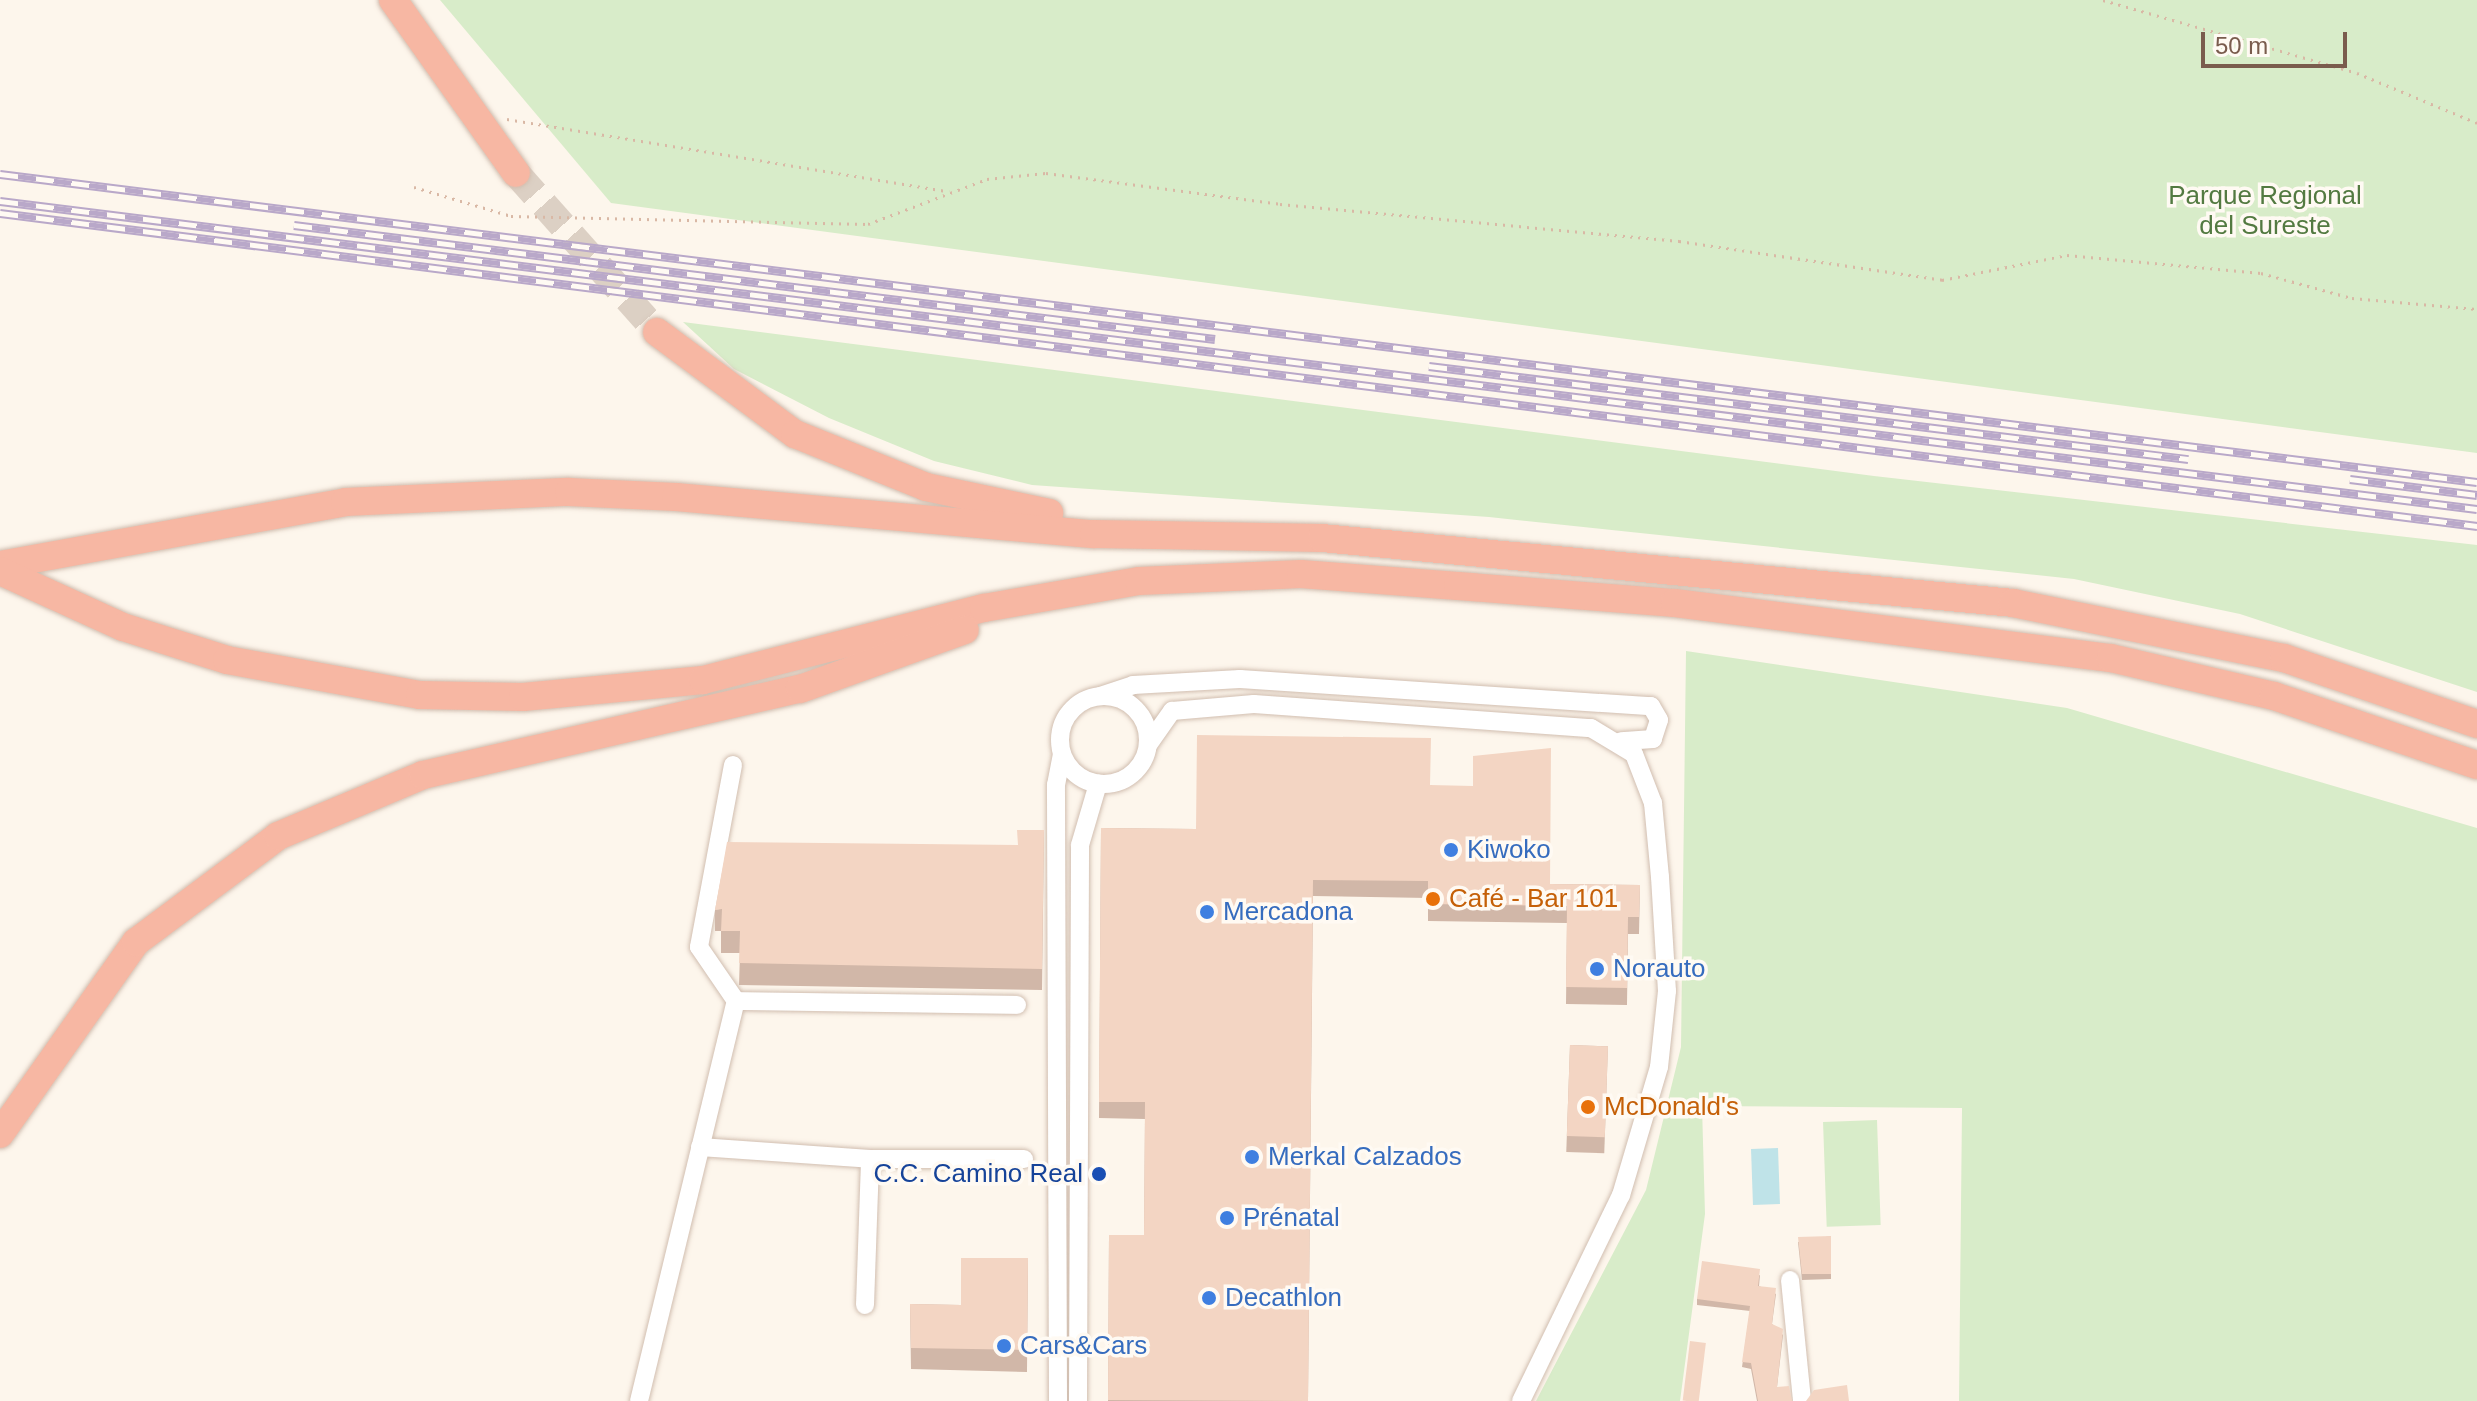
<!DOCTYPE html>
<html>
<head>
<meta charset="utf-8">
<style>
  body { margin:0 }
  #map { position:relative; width:2477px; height:1401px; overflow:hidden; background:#fdf6ec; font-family:Arial,sans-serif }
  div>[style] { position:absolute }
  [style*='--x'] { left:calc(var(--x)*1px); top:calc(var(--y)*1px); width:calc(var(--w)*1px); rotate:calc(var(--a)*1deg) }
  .green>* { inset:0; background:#d8ecc9; transform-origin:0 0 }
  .water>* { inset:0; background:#bfe3e8; transform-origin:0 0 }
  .highway-tunnel>* { height:28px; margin-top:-14px; transform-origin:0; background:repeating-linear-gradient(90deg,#dcd0c4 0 28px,transparent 0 42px) }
  .path>* { height:3px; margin-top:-1.5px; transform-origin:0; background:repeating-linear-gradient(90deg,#d9b8a5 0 2px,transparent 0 8px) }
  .roads { filter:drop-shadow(0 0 2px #d1beb0) drop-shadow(0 0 2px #d1beb0) }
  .minor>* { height:18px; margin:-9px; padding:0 9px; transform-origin:9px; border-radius:9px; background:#fff }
  .minor>.ring { margin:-9px; padding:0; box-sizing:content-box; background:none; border:18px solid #fff; border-radius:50% }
  .highway>* { height:28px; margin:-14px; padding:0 14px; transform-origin:14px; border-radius:14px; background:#f7b7a3 }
  .rail>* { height:9px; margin-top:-4.5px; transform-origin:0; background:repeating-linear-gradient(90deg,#fffaf3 0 18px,#b9a8c9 0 36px); box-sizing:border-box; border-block:2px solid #b9a8c9 }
  .wall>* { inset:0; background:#d1b7a8; transform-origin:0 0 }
  .building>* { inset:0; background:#f3d5c3; transform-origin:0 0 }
  .dots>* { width:22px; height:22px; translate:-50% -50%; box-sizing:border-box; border:4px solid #fffaf3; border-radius:50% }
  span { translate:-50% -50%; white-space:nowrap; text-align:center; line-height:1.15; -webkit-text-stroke:7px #fffaf3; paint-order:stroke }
  .park-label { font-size:26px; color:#537a41 }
  .shop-label { font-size:26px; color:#366cbe }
  .left { translate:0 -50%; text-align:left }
  .food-label { font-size:26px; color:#c56008 }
  .transit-label { font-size:26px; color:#164399 }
  .right { translate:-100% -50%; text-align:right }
  .scale { position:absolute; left:2201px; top:32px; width:146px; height:36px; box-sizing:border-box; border:4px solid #7a5c4d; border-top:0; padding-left:10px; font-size:24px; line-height:28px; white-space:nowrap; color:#7a5c4d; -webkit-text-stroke:6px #fffaf3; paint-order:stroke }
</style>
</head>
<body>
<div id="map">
  <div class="green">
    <i style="clip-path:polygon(440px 0,2477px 0,2477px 453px,611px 203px)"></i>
    <i style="clip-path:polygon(683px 322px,1874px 476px,2477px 545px,2477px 692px,2240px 614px,2074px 579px,1489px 517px,1032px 485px,934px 461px,829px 418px,734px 369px)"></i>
    <i style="clip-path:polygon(1686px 651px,2067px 708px,2477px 828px,2477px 1401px,1959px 1401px,1962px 1108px,1702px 1106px,1705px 1214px,1680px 1401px,1536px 1401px,1646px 1190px,1681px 1047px)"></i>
    <i style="left:1877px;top:1120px;width:105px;height:54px;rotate:88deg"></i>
  </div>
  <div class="water">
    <i style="left:1778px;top:1148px;width:56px;height:27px;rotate:88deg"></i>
  </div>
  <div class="highway-tunnel">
    <i style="--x:516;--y:173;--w:213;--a:48.4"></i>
  </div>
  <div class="path">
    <i style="--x:2103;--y:0;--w:264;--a:16"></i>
    <i style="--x:2357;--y:73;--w:130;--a:22.6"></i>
    <i style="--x:507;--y:119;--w:448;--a:9.3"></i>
    <i style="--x:414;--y:187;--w:101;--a:16.6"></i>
    <i style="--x:511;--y:216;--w:357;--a:1.3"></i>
    <i style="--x:868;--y:224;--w:127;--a:-20.7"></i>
    <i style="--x:987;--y:179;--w:59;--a:-5.8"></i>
    <i style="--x:1046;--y:173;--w:236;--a:7.5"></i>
    <i style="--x:1280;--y:204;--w:401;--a:5.3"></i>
    <i style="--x:1679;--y:241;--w:266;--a:8.4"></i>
    <i style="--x:1942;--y:280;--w:127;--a:-11.3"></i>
    <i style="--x:2067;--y:255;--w:195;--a:5.3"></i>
    <i style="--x:2261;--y:273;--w:94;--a:15.4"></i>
    <i style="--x:2352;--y:298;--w:125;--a:5"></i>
  </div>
  <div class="roads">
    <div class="minor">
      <i style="--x:1100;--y:696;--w:35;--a:-18"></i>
      <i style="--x:1133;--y:685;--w:107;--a:-3.2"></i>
      <i style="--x:1240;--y:679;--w:412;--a:3.8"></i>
      <i style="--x:1651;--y:706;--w:16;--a:60"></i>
      <i style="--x:1659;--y:720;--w:20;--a:108"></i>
      <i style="--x:1653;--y:739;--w:32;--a:176"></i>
      <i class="ring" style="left:1060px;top:696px;width:70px;height:70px"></i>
      <i style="--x:1148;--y:745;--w:42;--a:-54.8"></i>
      <i style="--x:1172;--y:711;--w:82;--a:-4.9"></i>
      <i style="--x:1254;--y:704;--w:338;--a:4.1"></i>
      <i style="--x:1591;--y:728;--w:50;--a:31.2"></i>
      <i style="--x:1634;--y:754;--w:53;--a:68.8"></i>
      <i style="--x:1653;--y:803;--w:74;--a:84.6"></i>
      <i style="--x:1660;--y:877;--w:114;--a:86.5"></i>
      <i style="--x:1667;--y:991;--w:76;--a:96"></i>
      <i style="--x:1659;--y:1067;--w:134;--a:106.5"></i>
      <i style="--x:1621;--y:1195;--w:229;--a:115.9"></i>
      <i style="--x:733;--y:765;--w:185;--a:100.6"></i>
      <i style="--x:699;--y:947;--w:65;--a:55.6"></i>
      <i style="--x:700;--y:1147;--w:170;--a:4"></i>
      <i style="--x:870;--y:1159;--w:154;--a:0"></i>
      <i style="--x:1790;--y:1280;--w:122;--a:84.3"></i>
      <i style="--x:865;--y:1305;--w:146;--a:-88"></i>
      <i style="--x:639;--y:1401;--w:412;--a:-76.4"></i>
      <i style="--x:736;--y:1001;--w:281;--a:0.8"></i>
      <i style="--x:1058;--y:1401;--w:616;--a:-90.19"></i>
      <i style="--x:1056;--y:785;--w:31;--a:-79"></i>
      <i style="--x:1078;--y:1401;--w:556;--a:-89.79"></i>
      <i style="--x:1080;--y:845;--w:64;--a:-73.6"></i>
    </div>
    <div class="highway">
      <i style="--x:393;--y:0;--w:212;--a:54.6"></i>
      <i style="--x:657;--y:332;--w:172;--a:36.5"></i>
      <i style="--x:795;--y:434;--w:141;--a:22"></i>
      <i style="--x:926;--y:487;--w:126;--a:11.9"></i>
      <i style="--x:0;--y:565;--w:351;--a:-10.3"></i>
      <i style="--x:345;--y:502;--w:224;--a:-2.6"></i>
      <i style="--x:569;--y:492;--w:107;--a:2.7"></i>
      <i style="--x:676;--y:497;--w:420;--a:5.1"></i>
      <i style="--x:1094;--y:534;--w:228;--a:1"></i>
      <i style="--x:1322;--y:538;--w:694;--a:5.37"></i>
      <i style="--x:2013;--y:603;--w:277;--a:11.5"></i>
      <i style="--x:2284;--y:658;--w:204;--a:18.9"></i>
      <i style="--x:0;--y:571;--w:135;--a:24.5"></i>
      <i style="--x:123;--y:627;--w:109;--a:17.6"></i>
      <i style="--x:227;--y:660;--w:196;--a:10.3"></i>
      <i style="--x:420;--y:695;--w:103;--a:1.1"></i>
      <i style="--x:523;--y:697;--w:181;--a:-5.4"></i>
      <i style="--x:703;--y:680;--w:290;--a:-14.4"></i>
      <i style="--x:984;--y:608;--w:157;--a:-9.9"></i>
      <i style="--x:1139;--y:581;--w:162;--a:-2.5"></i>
      <i style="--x:1301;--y:574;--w:157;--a:4.4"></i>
      <i style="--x:1458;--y:586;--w:218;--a:4.5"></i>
      <i style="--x:1675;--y:603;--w:439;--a:7.2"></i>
      <i style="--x:2111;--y:658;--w:167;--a:13.1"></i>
      <i style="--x:2274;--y:696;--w:214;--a:18.8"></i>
      <i style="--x:0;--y:1134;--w:235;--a:-54.7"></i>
      <i style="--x:136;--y:942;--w:177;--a:-36.7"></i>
      <i style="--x:278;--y:836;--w:157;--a:-22.8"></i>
      <i style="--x:423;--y:775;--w:387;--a:-12.9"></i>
      <i style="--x:800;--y:689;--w:175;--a:-19.7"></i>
    </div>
  </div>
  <div class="rail">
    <i style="--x:0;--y:174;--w:2496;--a:7.09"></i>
    <i style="--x:0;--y:201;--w:2496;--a:7.09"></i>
    <i style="--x:0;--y:213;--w:2497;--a:7.2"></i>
    <i style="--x:294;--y:225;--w:928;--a:7.06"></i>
    <i style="--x:1429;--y:366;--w:765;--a:6.99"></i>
    <i style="--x:2350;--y:479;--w:128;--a:7.2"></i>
  </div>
  <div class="wall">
    <i style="clip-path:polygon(1431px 785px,1550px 884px,1640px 885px,1639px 934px,1628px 934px,1627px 1005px,1566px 1004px,1567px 923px,1428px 921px,1428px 898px,1313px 896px,1308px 1401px,1108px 1401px,1109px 1235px,1144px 1235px,1145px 1119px,1099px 1118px,1101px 828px,1196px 829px)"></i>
    <i style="clip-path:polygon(1044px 830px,1042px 990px,739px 985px,740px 953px,721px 953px,721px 931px,715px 931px,715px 910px,1018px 845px)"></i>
    <i style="left:1570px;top:1045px;width:38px;height:107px;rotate:2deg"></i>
    <i style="clip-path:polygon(1831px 1236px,1831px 1279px,1802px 1280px,1798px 1242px)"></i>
    <i style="clip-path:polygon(1028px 1258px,1027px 1372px,911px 1369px,910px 1304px,961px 1305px)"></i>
    <i style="clip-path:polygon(1760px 1275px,1759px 1286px,1776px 1294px,1772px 1324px,1783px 1335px,1777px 1387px,1792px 1401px,1757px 1401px,1751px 1369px,1742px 1367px,1750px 1311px,1697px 1305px,1697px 1299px)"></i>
  </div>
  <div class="building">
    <i style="clip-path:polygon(1197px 735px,1431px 738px,1430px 785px,1473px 786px,1473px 756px,1551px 748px,1550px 884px,1640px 885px,1639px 917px,1628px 917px,1627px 988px,1566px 987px,1567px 906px,1428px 904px,1428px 881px,1313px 880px,1308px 1401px,1108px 1400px,1109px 1235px,1144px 1235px,1145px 1102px,1099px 1102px,1101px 828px,1196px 829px)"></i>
    <i style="clip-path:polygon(1017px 830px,1044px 830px,1042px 969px,739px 963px,740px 931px,721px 931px,722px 909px,715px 910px,727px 842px,1018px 845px)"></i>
    <i style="left:1570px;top:1045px;width:38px;height:91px;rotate:2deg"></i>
    <i style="clip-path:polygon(1831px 1236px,1831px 1274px,1802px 1274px,1798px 1237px)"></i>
    <i style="clip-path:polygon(961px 1258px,1028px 1258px,1027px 1350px,911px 1348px,910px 1304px,961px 1305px)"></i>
    <i style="clip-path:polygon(1702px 1261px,1760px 1269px,1758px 1286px,1776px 1288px,1772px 1324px,1783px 1329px,1777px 1387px,1789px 1386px,1792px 1401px,1758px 1401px,1751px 1363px,1742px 1362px,1750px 1306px,1697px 1299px)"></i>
    <i style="left:1690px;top:1341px;width:16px;height:60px;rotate:7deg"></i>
    <i style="clip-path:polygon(1847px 1385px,1849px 1401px,1806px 1401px,1814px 1390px)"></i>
  </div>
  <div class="dots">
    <i style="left:1451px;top:850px;background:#3f7fe0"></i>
    <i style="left:1433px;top:899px;background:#e8710a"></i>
    <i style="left:1207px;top:912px;background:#3f7fe0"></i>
    <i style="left:1597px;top:969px;background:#3f7fe0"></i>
    <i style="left:1588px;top:1107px;background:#e8710a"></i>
    <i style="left:1252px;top:1157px;background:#3f7fe0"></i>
    <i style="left:1099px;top:1174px;background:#1a4fb4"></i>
    <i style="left:1227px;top:1218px;background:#3f7fe0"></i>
    <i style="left:1209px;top:1298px;background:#3f7fe0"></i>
    <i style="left:1004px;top:1346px;background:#3f7fe0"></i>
  </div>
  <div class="park-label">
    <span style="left:2265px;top:211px">Parque Regional<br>del Sureste</span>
  </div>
  <div class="shop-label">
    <span class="left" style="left:1467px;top:850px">Kiwoko</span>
    <span class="left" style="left:1223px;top:912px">Mercadona</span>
    <span class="left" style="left:1613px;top:969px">Norauto</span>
    <span class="left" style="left:1268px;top:1157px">Merkal Calzados</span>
    <span class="left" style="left:1243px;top:1218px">Prénatal</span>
    <span class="left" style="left:1225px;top:1298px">Decathlon</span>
    <span class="left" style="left:1020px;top:1346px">Cars&amp;Cars</span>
  </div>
  <div class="food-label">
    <span class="left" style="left:1449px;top:899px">Café - Bar 101</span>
    <span class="left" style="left:1604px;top:1107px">McDonald's</span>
  </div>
  <div class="transit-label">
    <span class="right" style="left:1083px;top:1174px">C.C. Camino Real</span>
  </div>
  <div class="scale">50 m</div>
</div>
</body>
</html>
